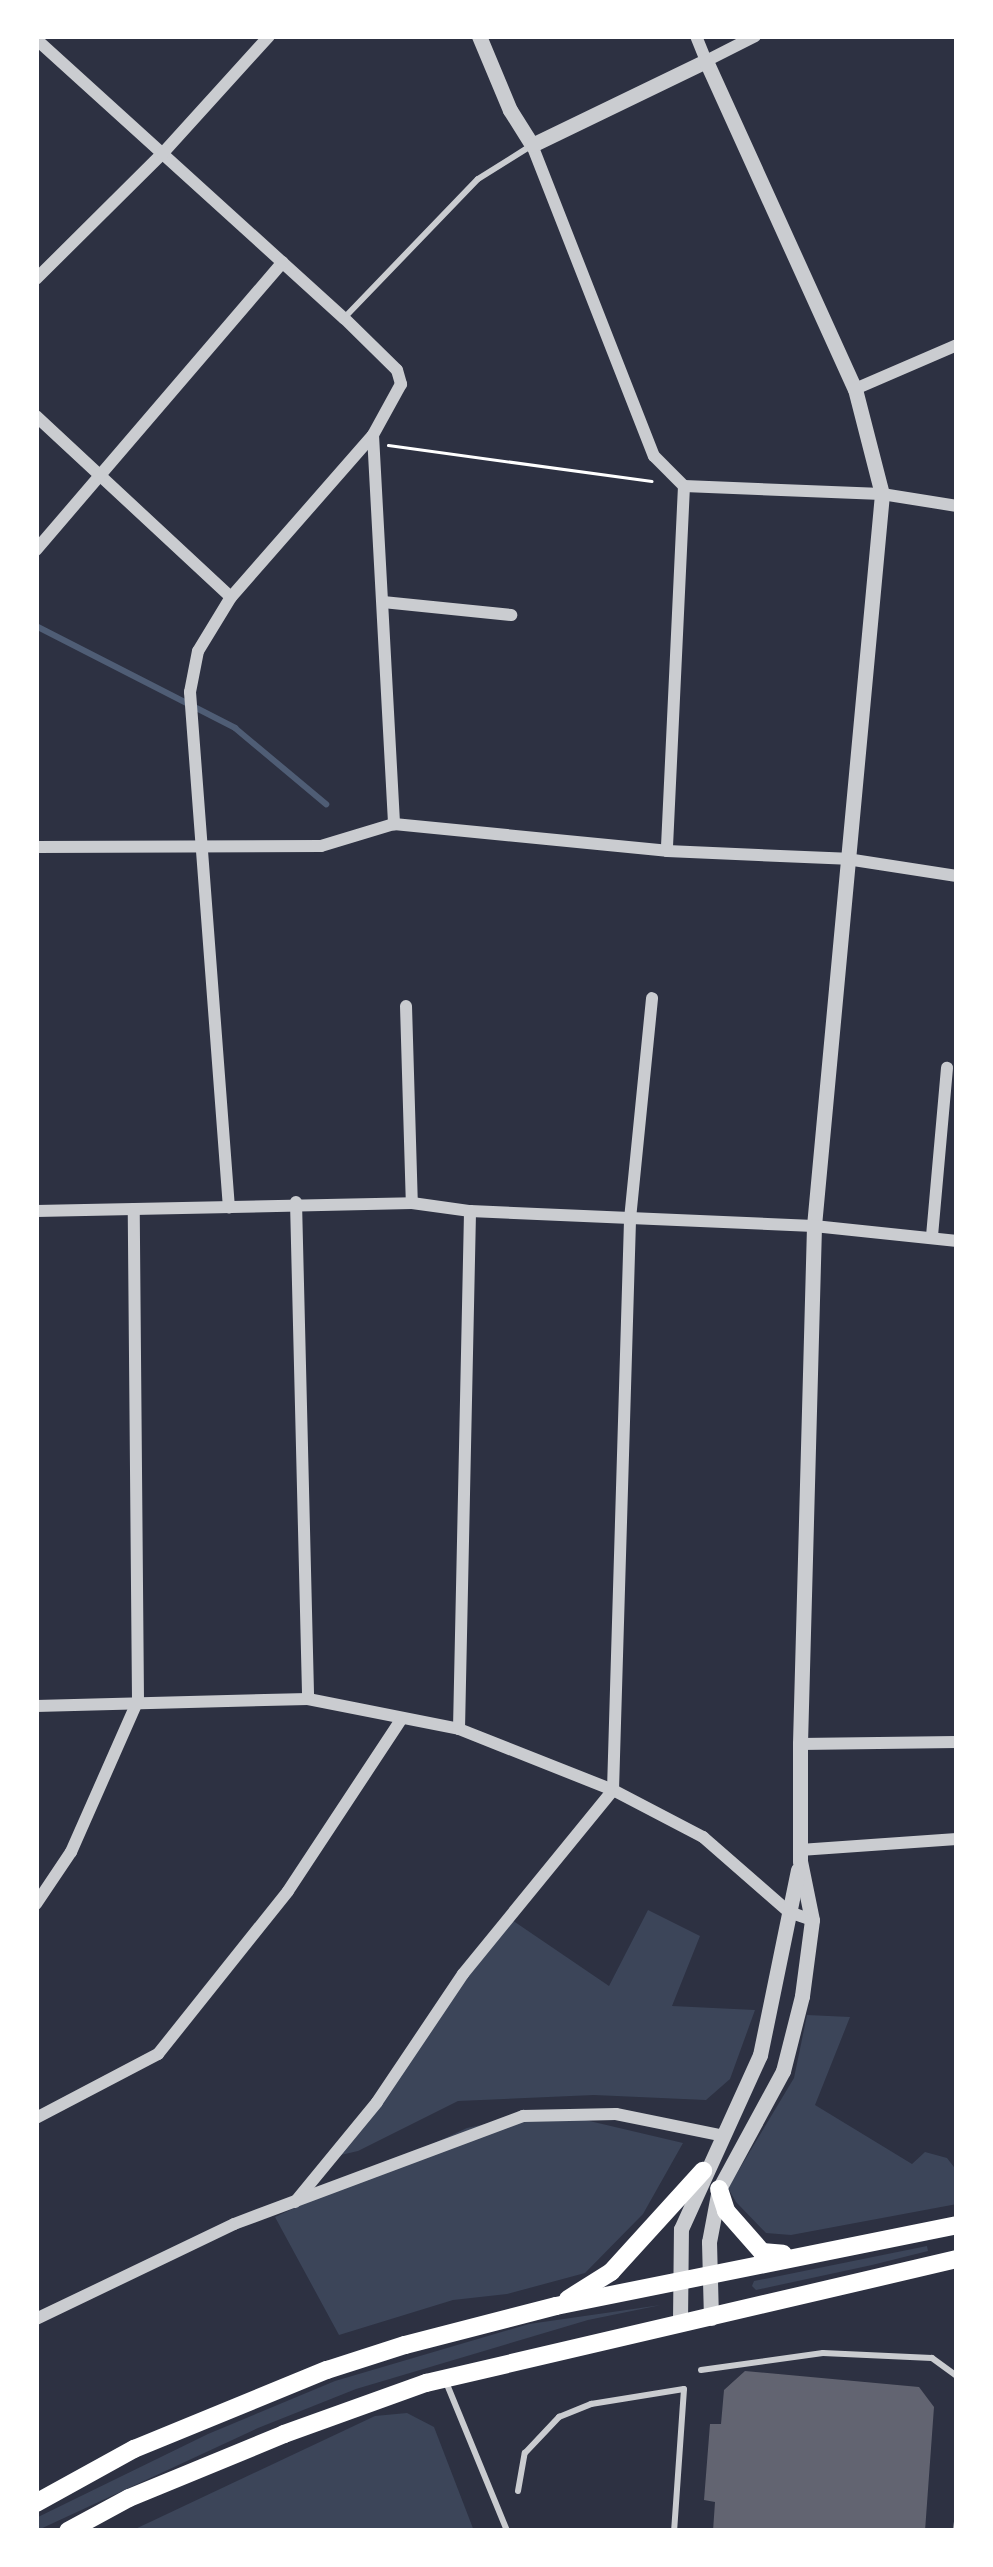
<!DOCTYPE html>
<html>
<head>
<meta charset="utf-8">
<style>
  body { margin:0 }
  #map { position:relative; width:993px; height:2567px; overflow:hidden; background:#2d3142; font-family:Commissioner,sans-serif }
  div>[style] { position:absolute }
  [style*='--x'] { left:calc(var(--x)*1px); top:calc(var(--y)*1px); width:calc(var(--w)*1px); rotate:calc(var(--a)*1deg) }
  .green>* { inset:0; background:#3c4559 }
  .stream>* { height:6px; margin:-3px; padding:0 3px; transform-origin:3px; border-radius:3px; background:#4f5d75 }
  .building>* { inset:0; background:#626471 }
  .path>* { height:3px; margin:-1.5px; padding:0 1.5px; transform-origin:1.5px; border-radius:1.5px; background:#fff }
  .service>* { height:6px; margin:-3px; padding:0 3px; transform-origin:3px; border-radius:3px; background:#caccd0 }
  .minor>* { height:12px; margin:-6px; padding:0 6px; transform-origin:6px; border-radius:6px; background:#caccd0 }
  .tertiary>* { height:15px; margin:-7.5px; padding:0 7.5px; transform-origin:7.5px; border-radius:7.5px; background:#caccd0 }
  .primary>* { height:18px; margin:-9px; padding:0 9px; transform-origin:9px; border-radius:9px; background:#fff }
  span { translate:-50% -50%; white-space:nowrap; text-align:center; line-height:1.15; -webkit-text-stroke:9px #fff; paint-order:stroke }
  .frame { position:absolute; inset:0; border:39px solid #fff; pointer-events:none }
</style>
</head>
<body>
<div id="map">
  <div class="green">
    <i style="clip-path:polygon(648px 1910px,700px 1936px,672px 2006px,755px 2010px,730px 2079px,706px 2100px,594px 2095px,458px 2101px,358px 2151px,332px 2157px,509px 1918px,609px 1986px)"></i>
    <i style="clip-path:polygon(807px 2015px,850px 2017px,815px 2105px,912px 2164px,925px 2152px,947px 2158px,957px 2171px,957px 2204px,791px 2235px,766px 2233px,736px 2202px,728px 2188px,794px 2078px)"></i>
    <i style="clip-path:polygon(547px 2111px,683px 2143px,643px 2214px,585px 2273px,507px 2294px,453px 2300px,339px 2335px,275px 2217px,467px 2128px)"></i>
    <i style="clip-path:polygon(927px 2246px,928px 2251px,872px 2265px,756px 2290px,752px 2286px,754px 2281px)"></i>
    <i style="clip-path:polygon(661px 2305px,588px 2320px,356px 2389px,258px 2428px,36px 2531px,36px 2518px,208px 2434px,335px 2381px,529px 2324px)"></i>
    <i style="clip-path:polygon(407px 2413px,434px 2427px,474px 2531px,131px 2531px,375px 2416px)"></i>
  </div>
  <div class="stream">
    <i style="--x:36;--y:626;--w:224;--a:27.1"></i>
    <i style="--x:235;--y:728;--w:119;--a:39.9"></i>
  </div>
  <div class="building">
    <i style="clip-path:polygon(745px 2371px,919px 2387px,934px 2407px,925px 2531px,713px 2531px,715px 2502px,704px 2500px,710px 2424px,721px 2424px,724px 2390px)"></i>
  </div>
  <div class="path">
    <i style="--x:388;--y:445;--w:266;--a:7.8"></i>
  </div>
  <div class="service">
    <i style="--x:346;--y:316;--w:190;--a:-46.1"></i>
    <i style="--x:478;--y:179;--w:60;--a:-32.1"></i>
    <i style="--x:701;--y:2370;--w:123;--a:-7.9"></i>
    <i style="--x:823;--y:2353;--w:109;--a:2.6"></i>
    <i style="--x:932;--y:2358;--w:31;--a:36"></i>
    <i style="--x:446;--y:2382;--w:161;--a:67.7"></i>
    <i style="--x:518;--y:2491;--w:39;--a:-80"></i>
    <i style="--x:525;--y:2453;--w:50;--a:-46.6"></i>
    <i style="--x:559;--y:2417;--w:35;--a:-22"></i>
    <i style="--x:591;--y:2404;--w:94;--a:-9.2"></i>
    <i style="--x:684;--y:2389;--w:142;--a:94"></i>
    <i style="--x:956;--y:2531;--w:9;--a:-84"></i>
  </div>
  <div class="minor">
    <i style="--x:696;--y:36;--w:27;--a:68"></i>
    <i style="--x:706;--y:61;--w:55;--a:-27"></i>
    <i style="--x:36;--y:39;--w:416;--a:42.2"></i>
    <i style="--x:344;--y:318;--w:74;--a:44.5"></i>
    <i style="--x:397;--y:370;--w:15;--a:74"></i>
    <i style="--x:401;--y:384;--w:58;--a:118.8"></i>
    <i style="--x:373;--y:435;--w:215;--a:131.2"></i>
    <i style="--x:231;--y:597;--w:63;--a:121.4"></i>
    <i style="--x:198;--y:651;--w:42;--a:101"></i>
    <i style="--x:190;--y:692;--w:517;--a:85.68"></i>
    <i style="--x:532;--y:145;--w:334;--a:68.6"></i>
    <i style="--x:654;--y:456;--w:42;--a:45"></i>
    <i style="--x:684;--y:486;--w:365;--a:92.7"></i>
    <i style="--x:36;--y:279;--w:179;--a:-44.8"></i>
    <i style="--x:163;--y:153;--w:158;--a:-47.8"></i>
    <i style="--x:855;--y:389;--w:111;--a:-23.3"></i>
    <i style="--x:36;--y:416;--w:266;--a:42.9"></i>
    <i style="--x:373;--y:435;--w:390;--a:86.9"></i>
    <i style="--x:684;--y:486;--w:198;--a:2.3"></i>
    <i style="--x:882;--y:494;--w:76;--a:9.1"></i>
    <i style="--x:36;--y:550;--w:379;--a:-49.4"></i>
    <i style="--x:383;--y:602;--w:129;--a:5.8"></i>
    <i style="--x:36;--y:847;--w:285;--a:-0.2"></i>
    <i style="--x:321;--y:846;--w:76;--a:-16.8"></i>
    <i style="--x:394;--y:824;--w:274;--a:5.6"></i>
    <i style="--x:667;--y:851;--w:180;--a:2.5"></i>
    <i style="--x:847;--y:859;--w:111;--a:8.8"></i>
    <i style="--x:406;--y:1006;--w:197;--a:88.3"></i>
    <i style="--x:296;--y:1202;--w:497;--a:88.6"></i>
    <i style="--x:36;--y:1211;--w:376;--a:-1.2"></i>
    <i style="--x:412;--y:1203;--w:59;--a:7.9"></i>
    <i style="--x:470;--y:1211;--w:344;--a:2.5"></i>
    <i style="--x:814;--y:1226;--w:144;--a:6"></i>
    <i style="--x:932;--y:1236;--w:169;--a:-84.9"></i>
    <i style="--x:36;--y:1706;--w:272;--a:-1.5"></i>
    <i style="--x:308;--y:1699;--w:154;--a:11.2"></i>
    <i style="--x:459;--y:1729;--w:166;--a:21.6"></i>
    <i style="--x:613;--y:1790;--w:102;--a:27.6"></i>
    <i style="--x:703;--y:1837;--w:114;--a:41.1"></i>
    <i style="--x:789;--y:1912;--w:24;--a:19"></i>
    <i style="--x:459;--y:1729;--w:518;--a:-88.78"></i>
    <i style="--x:800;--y:1744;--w:157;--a:-0.7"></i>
    <i style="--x:800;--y:1850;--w:157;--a:-4"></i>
    <i style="--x:36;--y:1904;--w:63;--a:-56.1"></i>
    <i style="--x:71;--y:1852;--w:166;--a:-66.2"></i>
    <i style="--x:138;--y:1700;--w:491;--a:-90.5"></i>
    <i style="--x:36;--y:2118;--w:138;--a:-27.7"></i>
    <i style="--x:158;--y:2054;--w:208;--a:-51.4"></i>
    <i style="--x:288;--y:1891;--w:204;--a:-56.6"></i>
    <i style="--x:295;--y:2202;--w:129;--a:-50.6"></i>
    <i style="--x:377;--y:2102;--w:154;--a:-56.1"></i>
    <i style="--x:463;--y:1974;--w:237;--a:-50.8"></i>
    <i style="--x:613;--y:1790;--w:571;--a:-88.29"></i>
    <i style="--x:630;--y:1219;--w:222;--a:-84.3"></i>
    <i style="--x:36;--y:2319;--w:220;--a:-25.6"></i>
    <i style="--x:234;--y:2224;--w:309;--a:-20.5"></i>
    <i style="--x:523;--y:2116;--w:93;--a:-1.2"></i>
    <i style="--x:616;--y:2114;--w:110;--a:11.5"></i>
  </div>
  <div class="tertiary">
    <i style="--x:479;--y:36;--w:80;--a:67.3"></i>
    <i style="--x:510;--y:110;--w:41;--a:57.8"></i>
    <i style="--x:532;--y:145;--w:193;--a:-25.8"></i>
    <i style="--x:706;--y:61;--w:360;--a:65.6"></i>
    <i style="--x:855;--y:389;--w:108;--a:75.6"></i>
    <i style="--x:882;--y:494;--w:735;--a:95.31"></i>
    <i style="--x:814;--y:1226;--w:518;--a:91.55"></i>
    <i style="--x:800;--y:1744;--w:117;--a:90"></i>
    <i style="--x:800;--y:1861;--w:60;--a:78.5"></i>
    <i style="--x:812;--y:1920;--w:77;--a:97.5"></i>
    <i style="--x:802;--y:1996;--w:77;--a:104.2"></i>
    <i style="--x:783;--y:2071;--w:134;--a:118.5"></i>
    <i style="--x:719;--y:2189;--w:54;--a:100.7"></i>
    <i style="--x:709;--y:2242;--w:76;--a:88.5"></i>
    <i style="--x:680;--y:2321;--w:92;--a:-89.4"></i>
    <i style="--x:681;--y:2229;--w:191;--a:-65.6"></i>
    <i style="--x:760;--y:2055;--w:189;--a:-78.4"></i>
  </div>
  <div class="primary">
    <i style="--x:719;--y:2189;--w:23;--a:72"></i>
    <i style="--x:726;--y:2211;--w:55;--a:48.7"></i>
    <i style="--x:762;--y:2252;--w:21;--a:5"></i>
    <i style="--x:568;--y:2299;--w:51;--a:-32.1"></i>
    <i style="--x:611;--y:2272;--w:137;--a:-47.7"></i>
    <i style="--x:36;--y:2503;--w:112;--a:-28.9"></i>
    <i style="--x:134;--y:2449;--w:209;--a:-22.3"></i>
    <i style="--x:327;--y:2370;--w:82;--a:-17.8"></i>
    <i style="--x:405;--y:2345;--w:156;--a:-14.5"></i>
    <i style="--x:556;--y:2306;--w:409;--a:-11.4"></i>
    <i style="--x:68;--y:2531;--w:69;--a:-28.4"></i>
    <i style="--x:129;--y:2498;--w:168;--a:-22.4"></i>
    <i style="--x:284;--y:2434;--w:151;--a:-19.8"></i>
    <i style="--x:426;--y:2383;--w:545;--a:-13.14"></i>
  </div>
  <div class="frame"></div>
</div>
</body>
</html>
